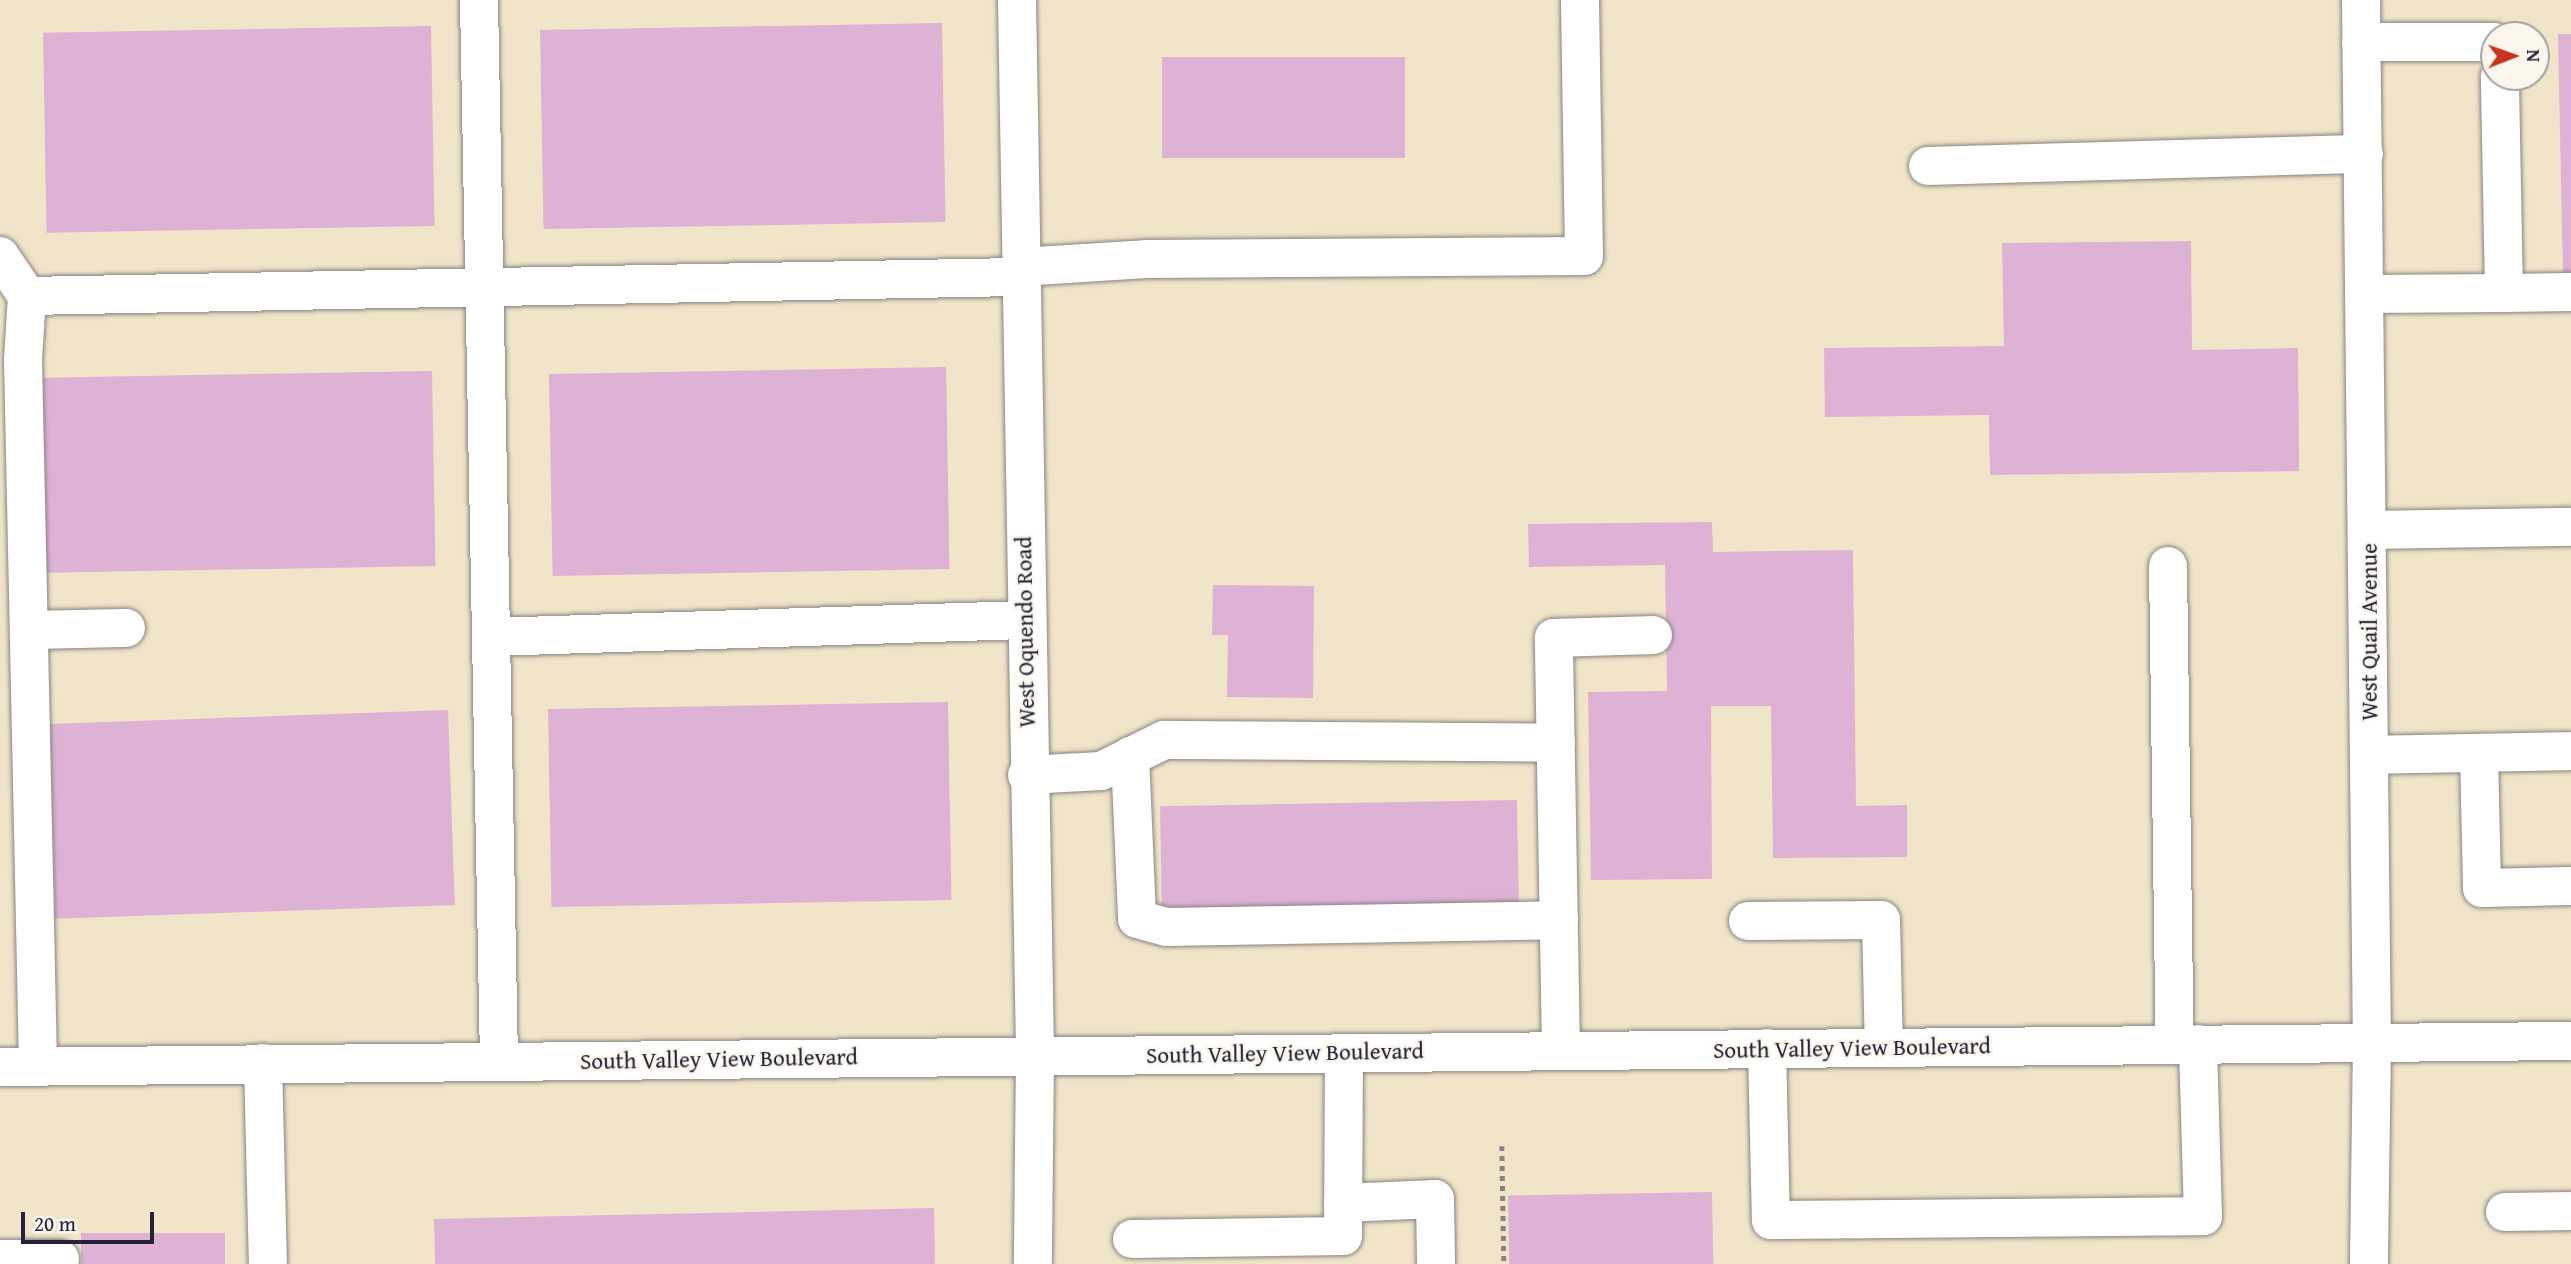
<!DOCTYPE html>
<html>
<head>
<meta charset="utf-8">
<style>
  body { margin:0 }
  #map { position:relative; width:2571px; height:1264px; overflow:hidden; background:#f0e5c9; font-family:"Gentium Book Plus",serif }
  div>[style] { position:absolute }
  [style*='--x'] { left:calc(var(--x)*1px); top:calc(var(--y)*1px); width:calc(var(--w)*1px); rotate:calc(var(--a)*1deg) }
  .building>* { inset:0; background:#deb2d5; transform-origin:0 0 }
  .path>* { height:4.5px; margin-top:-2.25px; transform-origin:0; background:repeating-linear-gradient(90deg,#898482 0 5px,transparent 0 10px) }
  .roads { filter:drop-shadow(0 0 2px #898482) drop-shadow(0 0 2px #898482) }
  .minor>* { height:38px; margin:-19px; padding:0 19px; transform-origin:19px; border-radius:19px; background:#fff }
  .major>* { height:38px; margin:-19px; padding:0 19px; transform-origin:19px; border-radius:19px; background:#fff }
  span { translate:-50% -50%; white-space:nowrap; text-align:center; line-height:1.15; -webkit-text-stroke:5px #fbf7ec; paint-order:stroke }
  .street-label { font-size:23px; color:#22223b }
  .north { position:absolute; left:2480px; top:21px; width:70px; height:70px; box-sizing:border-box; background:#fbf7ec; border:2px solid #a4a2a5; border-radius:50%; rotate:89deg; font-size:19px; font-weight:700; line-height:28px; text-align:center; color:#22223b }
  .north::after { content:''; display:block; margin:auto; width:24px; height:32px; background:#c8321e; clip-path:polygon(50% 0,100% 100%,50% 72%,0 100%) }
  .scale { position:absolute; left:21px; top:1212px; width:133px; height:32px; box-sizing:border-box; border:4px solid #22223b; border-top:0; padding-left:9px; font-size:21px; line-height:24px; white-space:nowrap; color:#22223b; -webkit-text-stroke:5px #fbf7ec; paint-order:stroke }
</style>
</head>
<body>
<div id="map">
  <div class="building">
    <i style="left:942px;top:23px;width:199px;height:402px;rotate:89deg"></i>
    <i style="left:431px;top:26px;width:200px;height:388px;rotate:89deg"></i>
    <i style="clip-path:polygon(2558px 34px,2571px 34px,2571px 277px,2563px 277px)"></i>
    <i style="left:1162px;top:57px;width:243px;height:101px"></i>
    <i style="clip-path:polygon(2191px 241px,2192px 350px,2298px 348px,2299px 471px,1990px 475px,1989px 415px,1825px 417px,1824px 348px,2004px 346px,2002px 243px)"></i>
    <i style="left:946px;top:367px;width:202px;height:397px;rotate:89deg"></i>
    <i style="left:432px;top:371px;width:195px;height:391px;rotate:89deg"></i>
    <i style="clip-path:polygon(1712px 522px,1713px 552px,1853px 550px,1856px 806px,1907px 805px,1907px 857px,1773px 858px,1771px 706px,1711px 706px,1712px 879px,1591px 880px,1588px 692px,1667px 691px,1665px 565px,1529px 567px,1528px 524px)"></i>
    <i style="clip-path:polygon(1213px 585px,1314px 586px,1313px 698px,1227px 697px,1228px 635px,1212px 635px)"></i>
    <i style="left:948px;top:702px;width:198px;height:400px;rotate:89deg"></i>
    <i style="left:448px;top:710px;width:195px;height:400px;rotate:88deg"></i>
    <i style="left:1517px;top:800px;width:114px;height:357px;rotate:89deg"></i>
    <i style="left:1712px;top:1192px;width:72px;height:204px;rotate:89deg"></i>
    <i style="clip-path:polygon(934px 1208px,935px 1264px,435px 1264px,434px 1219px)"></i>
    <i style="left:225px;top:1233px;width:31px;height:144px;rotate:90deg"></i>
  </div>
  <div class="path">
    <i style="--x:1502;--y:1146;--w:118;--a:89"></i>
  </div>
  <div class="roads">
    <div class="minor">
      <i style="--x:479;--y:0;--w:1061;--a:88.92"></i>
      <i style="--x:1017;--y:0;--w:1056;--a:89.02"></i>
      <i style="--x:1035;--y:1056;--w:208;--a:90.6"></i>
      <i style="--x:2361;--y:0;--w:1043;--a:89.4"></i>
      <i style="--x:2372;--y:1043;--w:221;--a:90.8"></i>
      <i style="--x:2361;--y:42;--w:133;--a:0"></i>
      <i style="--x:1928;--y:166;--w:436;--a:-1.6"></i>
      <i style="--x:0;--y:256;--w:48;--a:56"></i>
      <i style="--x:27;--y:296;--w:994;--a:-1.1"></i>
      <i style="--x:1020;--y:267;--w:126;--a:-3.6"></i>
      <i style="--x:1146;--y:259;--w:438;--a:-0.4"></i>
      <i style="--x:1584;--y:256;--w:256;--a:-90.9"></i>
      <i style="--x:2504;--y:293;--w:67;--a:-0.9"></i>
      <i style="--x:2366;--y:294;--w:138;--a:-0.4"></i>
      <i style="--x:2504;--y:293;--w:216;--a:-91.1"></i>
      <i style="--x:27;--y:296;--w:64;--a:93.6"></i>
      <i style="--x:23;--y:360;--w:706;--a:88.78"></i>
      <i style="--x:2369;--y:530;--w:202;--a:-0.9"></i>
      <i style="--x:2168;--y:566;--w:478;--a:89.2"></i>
      <i style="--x:29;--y:630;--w:97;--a:-1.2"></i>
      <i style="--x:492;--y:637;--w:532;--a:-1.83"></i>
      <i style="--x:2479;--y:753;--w:135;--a:88.7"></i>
      <i style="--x:2482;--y:888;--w:89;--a:-1.3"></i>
      <i style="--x:2370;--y:755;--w:201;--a:-1.1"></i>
      <i style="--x:1130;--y:756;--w:163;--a:87.5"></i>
      <i style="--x:1137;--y:919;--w:31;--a:15"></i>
      <i style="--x:1167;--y:927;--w:392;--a:-1"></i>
      <i style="--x:1027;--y:775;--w:74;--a:-3.1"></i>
      <i style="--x:1101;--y:771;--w:70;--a:-26.2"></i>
      <i style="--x:1164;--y:740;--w:392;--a:0.4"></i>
      <i style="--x:1748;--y:921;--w:133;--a:-0.4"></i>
      <i style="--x:1881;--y:920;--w:128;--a:88.7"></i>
      <i style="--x:1767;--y:1048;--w:172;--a:88.7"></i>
      <i style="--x:1771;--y:1220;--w:432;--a:-0.5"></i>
      <i style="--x:2203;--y:1216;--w:172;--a:-91.7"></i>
      <i style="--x:1561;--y:1050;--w:412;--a:-91"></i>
      <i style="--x:1554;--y:638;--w:99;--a:-1.7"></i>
      <i style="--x:263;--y:1063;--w:201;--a:88.6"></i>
      <i style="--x:1343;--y:1203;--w:92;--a:-2.5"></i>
      <i style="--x:1435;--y:1199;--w:65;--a:89.1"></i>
      <i style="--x:2505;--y:1212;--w:66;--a:-0.9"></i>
      <i style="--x:1132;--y:1239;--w:211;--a:-0.8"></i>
      <i style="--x:1343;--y:1236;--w:183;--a:-89.7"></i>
      <i style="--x:0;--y:1259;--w:60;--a:0"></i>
    </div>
    <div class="major">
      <i style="--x:0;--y:1067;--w:2571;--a:-0.58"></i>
    </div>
  </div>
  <div class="street-label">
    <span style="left:1025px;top:632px;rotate:-91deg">West Oquendo Road</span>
    <span style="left:2369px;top:632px;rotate:-90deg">West Quail Avenue</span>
    <span style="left:1852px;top:1048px;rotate:-1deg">South Valley View Boulevard</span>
    <span style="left:1285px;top:1053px;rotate:-1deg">South Valley View Boulevard</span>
    <span style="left:719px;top:1059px;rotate:-1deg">South Valley View Boulevard</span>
  </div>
  <div class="north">N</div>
  <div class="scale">20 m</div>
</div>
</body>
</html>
